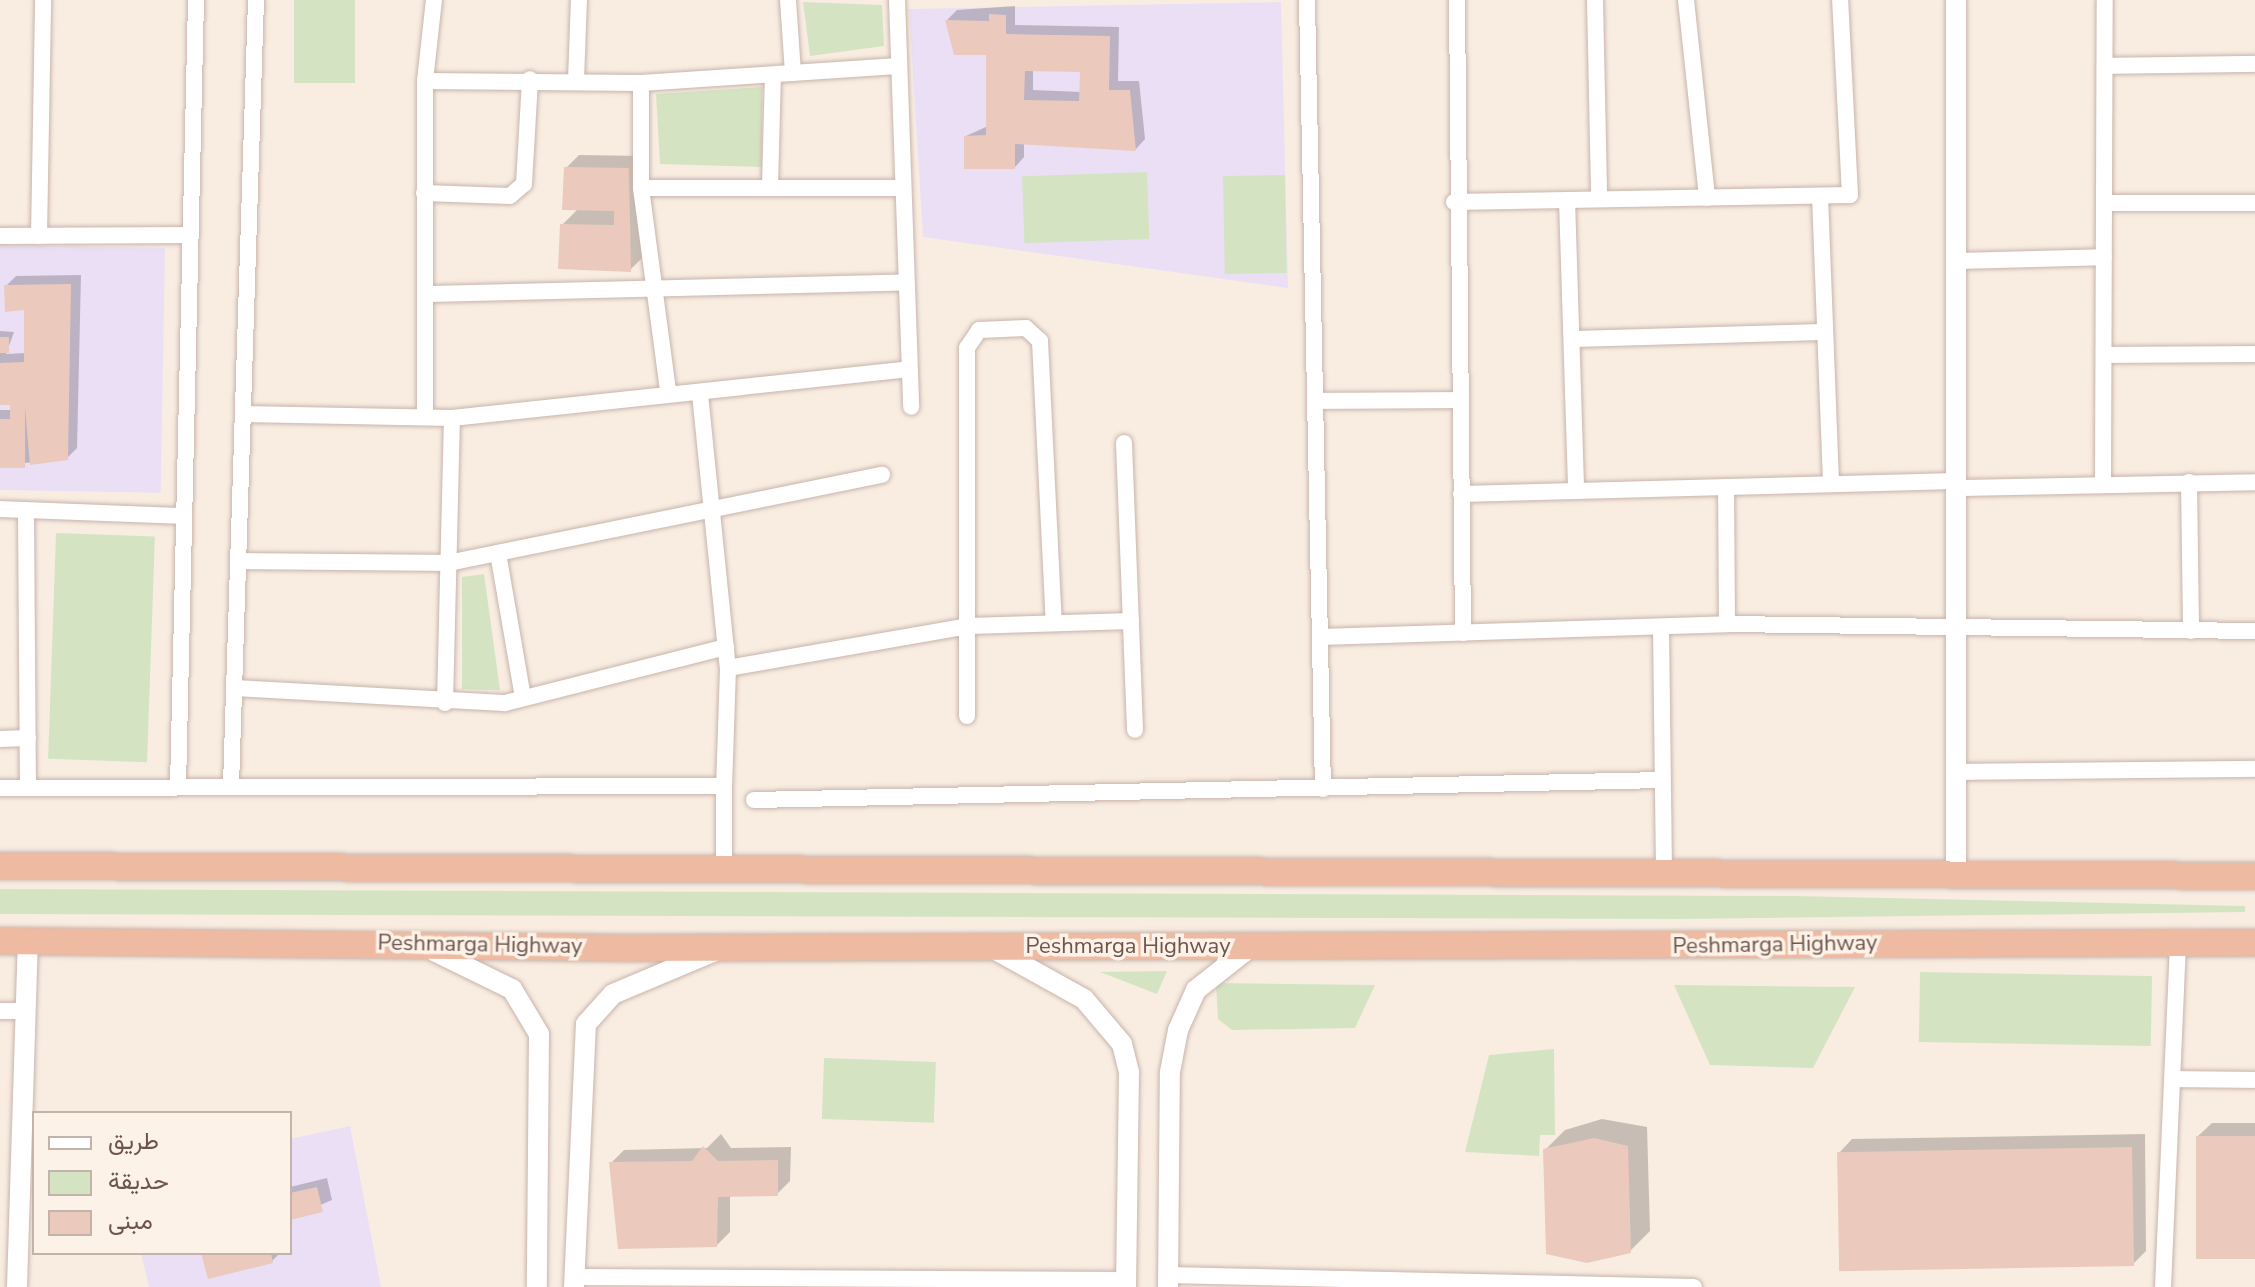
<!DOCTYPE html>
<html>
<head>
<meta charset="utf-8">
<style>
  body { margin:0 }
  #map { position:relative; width:2255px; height:1287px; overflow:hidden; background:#f9ede2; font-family:"Nunito Sans",Vazirmatn,sans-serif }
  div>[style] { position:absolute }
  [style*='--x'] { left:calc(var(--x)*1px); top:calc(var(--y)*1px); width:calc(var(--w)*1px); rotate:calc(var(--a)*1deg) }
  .education>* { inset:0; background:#eadff5; transform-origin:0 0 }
  .green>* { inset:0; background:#d4e4c3; transform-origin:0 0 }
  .shadow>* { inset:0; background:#0003 }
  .building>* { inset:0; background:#ebcabd; transform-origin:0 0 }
  .roads { filter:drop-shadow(0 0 2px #c8b4ab) drop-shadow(0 0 2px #c8b4ab) }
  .minor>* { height:16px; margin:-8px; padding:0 8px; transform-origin:8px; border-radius:8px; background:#fff }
  .tertiary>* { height:20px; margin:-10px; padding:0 10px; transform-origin:10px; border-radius:10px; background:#fff }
  .trunk>* { height:26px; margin:-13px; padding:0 13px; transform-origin:13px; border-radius:13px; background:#eebaa1 }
  span { translate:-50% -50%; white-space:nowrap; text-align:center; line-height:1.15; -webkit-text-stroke:7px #fcf2e8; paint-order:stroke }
  .street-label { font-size:22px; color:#6d544c }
  .legend { position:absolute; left:32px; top:1111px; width:260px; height:144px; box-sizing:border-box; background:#fcf2e8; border:2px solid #c3b3aa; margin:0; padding:10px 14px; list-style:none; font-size:24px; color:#6d544c }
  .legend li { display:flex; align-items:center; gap:16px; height:40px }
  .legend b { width:40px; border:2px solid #c3b3aa }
</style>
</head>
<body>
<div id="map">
  <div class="education">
    <i style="clip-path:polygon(1281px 2px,1288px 288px,923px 237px,909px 9px)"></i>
    <i style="left:0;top:245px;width:165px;height:245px;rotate:1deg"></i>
    <i style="clip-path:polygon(350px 1126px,381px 1287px,149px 1287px,141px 1253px,290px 1253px,290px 1139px)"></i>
  </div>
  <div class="green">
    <i style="left:294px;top:0;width:61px;height:83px"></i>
    <i style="clip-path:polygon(803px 2px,882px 5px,884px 46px,810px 56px)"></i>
    <i style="clip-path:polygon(762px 87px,762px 167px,660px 164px,656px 94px)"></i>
    <i style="left:1147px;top:172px;width:67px;height:125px;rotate:88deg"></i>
    <i style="left:1285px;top:175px;width:98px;height:62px;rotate:89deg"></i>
    <i style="left:56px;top:533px;width:99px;height:226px;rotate:2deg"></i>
    <i style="clip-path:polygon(484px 574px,500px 690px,462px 689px,462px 577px)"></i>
    <i style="clip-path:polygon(0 889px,1795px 896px,2245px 906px,2245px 912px,1682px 919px,0 914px)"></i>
    <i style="clip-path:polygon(1167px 971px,1157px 994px,1100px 972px)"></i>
    <i style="left:2152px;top:976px;width:70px;height:232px;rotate:91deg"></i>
    <i style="clip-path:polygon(1216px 983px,1375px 985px,1355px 1028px,1232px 1030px,1218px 1019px)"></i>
    <i style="clip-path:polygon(1674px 985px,1855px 987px,1813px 1068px,1710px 1065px)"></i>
    <i style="clip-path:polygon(1554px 1049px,1555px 1135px,1540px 1135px,1539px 1156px,1465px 1152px,1489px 1055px)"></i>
    <i style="left:824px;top:1058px;width:112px;height:61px;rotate:2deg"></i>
  </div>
  <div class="shadow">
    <i style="clip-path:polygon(evenodd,1015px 6px,1015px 25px,1119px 27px,1118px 81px,1139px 81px,1145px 139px,1136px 149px,1024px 142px,1024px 157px,1015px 167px,966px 136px,988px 126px,988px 53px,947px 20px,957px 10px,1015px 6px,1033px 69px,1082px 70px,1081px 92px,1033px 90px,1033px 69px)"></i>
    <i style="clip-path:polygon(579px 155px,642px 156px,644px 256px,630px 270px,562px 225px,579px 208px,566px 168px)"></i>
    <i style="clip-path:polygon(81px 275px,77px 448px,67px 458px,0 466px,0 410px,12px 410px,12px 403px,0 403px,0 331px,14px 332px,6px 354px,26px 353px,26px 308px,6px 286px,16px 276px)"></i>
    <i style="clip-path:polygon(1602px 1119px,1647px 1127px,1650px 1231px,1630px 1251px,1545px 1150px,1565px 1130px)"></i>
    <i style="clip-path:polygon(2212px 1123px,2255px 1123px,2255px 1257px,2198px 1136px)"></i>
    <i style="clip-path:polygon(721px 1134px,731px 1148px,791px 1147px,790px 1181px,777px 1194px,730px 1194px,730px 1232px,717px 1245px,611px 1163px,624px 1150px,707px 1148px)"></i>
    <i style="clip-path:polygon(2145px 1134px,2146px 1251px,2133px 1264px,1839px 1153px,1852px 1139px)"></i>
    <i style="clip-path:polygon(327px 1178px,332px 1200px,290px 1218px,290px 1187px)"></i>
    <i style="clip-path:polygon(203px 1253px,280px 1253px,272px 1261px)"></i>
  </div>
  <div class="building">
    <i style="clip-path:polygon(evenodd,989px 14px,1006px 15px,1006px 34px,1110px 36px,1109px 90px,1130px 90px,1136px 151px,1015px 144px,1015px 169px,964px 169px,964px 136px,986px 135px,986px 55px,954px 55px,945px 20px,989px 21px,989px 14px,1025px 71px,1080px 72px,1079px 101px,1024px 100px,1025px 71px)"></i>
    <i style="clip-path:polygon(564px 167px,629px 168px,631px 272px,558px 269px,560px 224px,614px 225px,614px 211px,562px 210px)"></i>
    <i style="clip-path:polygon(71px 284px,68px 460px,30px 465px,25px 407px,25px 468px,0 468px,0 419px,10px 419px,10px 405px,0 405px,0 363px,24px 362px,24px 310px,5px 312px,4px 285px)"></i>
    <i style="left:0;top:337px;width:9px;height:16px"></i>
    <i style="left:2196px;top:1136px;width:59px;height:123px"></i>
    <i style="clip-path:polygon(1594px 1138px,1628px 1146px,1631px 1253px,1587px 1263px,1546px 1254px,1543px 1149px)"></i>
    <i style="clip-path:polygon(703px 1146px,718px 1161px,778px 1160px,778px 1196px,718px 1197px,717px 1247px,618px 1249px,609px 1162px,692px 1161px)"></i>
    <i style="left:2132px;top:1147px;width:119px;height:295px;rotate:89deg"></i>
    <i style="clip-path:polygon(317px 1187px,323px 1212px,290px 1220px,290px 1193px)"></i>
    <i style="clip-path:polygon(201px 1253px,271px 1253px,273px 1263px,208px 1279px)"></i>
  </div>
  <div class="roads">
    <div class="minor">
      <i style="--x:788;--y:0;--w:73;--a:86.1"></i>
      <i style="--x:897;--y:0;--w:407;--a:88"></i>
      <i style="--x:1307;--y:0;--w:789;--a:88.84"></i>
      <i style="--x:1457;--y:0;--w:633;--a:89.46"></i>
      <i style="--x:1595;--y:0;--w:199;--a:88.8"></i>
      <i style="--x:1686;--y:0;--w:199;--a:83.9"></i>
      <i style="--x:2105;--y:66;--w:150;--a:-0.8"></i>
      <i style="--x:576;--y:80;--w:80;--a:-87.9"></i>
      <i style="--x:425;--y:81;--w:216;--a:0.5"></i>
      <i style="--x:641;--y:83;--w:257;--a:-3.8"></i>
      <i style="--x:641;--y:83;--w:105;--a:90"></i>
      <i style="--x:641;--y:188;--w:205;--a:82.4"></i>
      <i style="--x:770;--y:187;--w:112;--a:-88.5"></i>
      <i style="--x:641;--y:188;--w:261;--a:0"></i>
      <i style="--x:424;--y:193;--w:86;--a:2"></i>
      <i style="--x:510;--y:196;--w:18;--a:-41"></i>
      <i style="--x:524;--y:184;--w:105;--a:-86.7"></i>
      <i style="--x:1820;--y:196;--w:288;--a:87.8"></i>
      <i style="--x:1567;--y:200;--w:291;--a:88.2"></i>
      <i style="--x:1454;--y:202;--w:396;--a:-1"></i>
      <i style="--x:1850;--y:195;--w:195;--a:-92.9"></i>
      <i style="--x:2105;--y:203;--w:150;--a:0"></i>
      <i style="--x:0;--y:236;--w:190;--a:-0.3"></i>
      <i style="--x:39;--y:236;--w:236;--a:-89"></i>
      <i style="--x:1956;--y:261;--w:148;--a:-1.5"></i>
      <i style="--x:428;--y:294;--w:477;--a:-1.4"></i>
      <i style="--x:1574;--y:339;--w:249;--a:-1.6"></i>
      <i style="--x:2104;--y:355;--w:151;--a:-0.4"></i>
      <i style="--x:700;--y:394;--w:275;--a:84.2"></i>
      <i style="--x:728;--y:668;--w:118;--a:91.9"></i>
      <i style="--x:1315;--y:401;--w:144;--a:-0.4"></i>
      <i style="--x:243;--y:414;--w:209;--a:1.1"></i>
      <i style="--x:452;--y:418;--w:460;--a:-6.1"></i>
      <i style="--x:425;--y:417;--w:336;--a:-90"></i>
      <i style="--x:425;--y:81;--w:81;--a:-83.7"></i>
      <i style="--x:1124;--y:443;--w:287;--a:87.8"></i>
      <i style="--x:2189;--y:482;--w:149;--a:89.2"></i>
      <i style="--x:2103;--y:483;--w:483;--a:-89.8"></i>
      <i style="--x:1956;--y:488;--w:299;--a:-1.1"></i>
      <i style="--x:1461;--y:494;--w:495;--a:-1.5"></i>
      <i style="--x:0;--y:509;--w:184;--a:2.2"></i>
      <i style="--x:26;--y:510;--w:278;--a:89.6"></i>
      <i style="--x:498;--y:553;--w:146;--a:80.2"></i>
      <i style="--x:238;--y:561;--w:210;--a:0.5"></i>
      <i style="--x:448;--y:563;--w:443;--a:-11.5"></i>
      <i style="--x:1727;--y:624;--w:528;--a:0.76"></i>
      <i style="--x:1661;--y:627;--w:248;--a:89.3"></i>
      <i style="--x:1320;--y:637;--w:407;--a:-1.8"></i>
      <i style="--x:1727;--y:624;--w:137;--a:-90.4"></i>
      <i style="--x:728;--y:668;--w:245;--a:-9.9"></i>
      <i style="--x:969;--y:626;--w:162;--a:-1.8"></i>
      <i style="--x:234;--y:688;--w:271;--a:3.2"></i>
      <i style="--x:505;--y:703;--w:228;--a:-14.2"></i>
      <i style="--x:445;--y:703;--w:285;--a:-88.6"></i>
      <i style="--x:967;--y:716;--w:368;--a:-90"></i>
      <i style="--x:967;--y:348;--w:22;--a:-56"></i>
      <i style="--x:979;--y:330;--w:47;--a:-2.4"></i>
      <i style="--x:1026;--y:328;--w:19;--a:43"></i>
      <i style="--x:1040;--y:341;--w:282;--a:87.2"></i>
      <i style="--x:0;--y:739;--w:28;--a:-2"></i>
      <i style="--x:1956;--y:772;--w:299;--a:-0.6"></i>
      <i style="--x:231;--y:786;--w:786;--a:-88.18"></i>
      <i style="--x:178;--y:787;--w:787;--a:-88.69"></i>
      <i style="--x:0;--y:788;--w:724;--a:-0.16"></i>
      <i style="--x:724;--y:786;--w:81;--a:90"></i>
      <i style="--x:754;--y:800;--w:908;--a:-1.26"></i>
      <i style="--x:0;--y:1011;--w:24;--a:0"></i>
      <i style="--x:2174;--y:1079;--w:81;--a:0.7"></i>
      <i style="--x:1168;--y:1275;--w:526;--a:1.31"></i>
      <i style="--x:574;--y:1277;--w:552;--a:0.31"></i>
      <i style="--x:2163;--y:1287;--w:343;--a:-87.5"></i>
    </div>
    <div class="tertiary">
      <i style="--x:1956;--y:877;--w:877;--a:-90"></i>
      <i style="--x:994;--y:949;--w:103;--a:29.1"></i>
      <i style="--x:1084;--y:999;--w:59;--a:49.8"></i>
      <i style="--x:1122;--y:1044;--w:29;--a:76"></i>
      <i style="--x:1129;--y:1072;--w:215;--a:90.8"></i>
      <i style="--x:434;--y:951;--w:87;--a:26"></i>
      <i style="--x:512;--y:989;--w:52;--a:59"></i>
      <i style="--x:539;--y:1034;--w:253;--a:90.5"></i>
      <i style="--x:17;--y:1287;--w:346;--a:-88.2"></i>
      <i style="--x:574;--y:1287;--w:263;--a:-87.4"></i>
      <i style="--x:586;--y:1024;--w:40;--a:-48"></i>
      <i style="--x:613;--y:994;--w:111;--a:-22.9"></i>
      <i style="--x:1168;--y:1287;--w:215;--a:-89.5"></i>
      <i style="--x:1170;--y:1072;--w:43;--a:-79.2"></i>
      <i style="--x:1178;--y:1030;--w:44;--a:-65.8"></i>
      <i style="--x:1196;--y:990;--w:68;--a:-38.4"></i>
    </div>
    <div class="trunk">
      <i style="--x:0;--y:866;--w:2255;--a:0.25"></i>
      <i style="--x:0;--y:941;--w:623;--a:0.64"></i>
      <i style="--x:623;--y:948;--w:1632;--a:-0.18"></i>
    </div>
  </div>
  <div class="street-label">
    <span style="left:480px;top:945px;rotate:1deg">Peshmarga Highway</span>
    <span style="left:1775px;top:945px;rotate:-1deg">Peshmarga Highway</span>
    <span style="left:1128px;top:947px">Peshmarga Highway</span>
  </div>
  <ul class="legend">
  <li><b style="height:10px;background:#fff"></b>طريق</li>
  <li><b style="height:22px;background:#d4e4c3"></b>حديقة</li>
  <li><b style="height:22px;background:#ebcabd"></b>مبنى</li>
  </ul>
</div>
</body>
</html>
